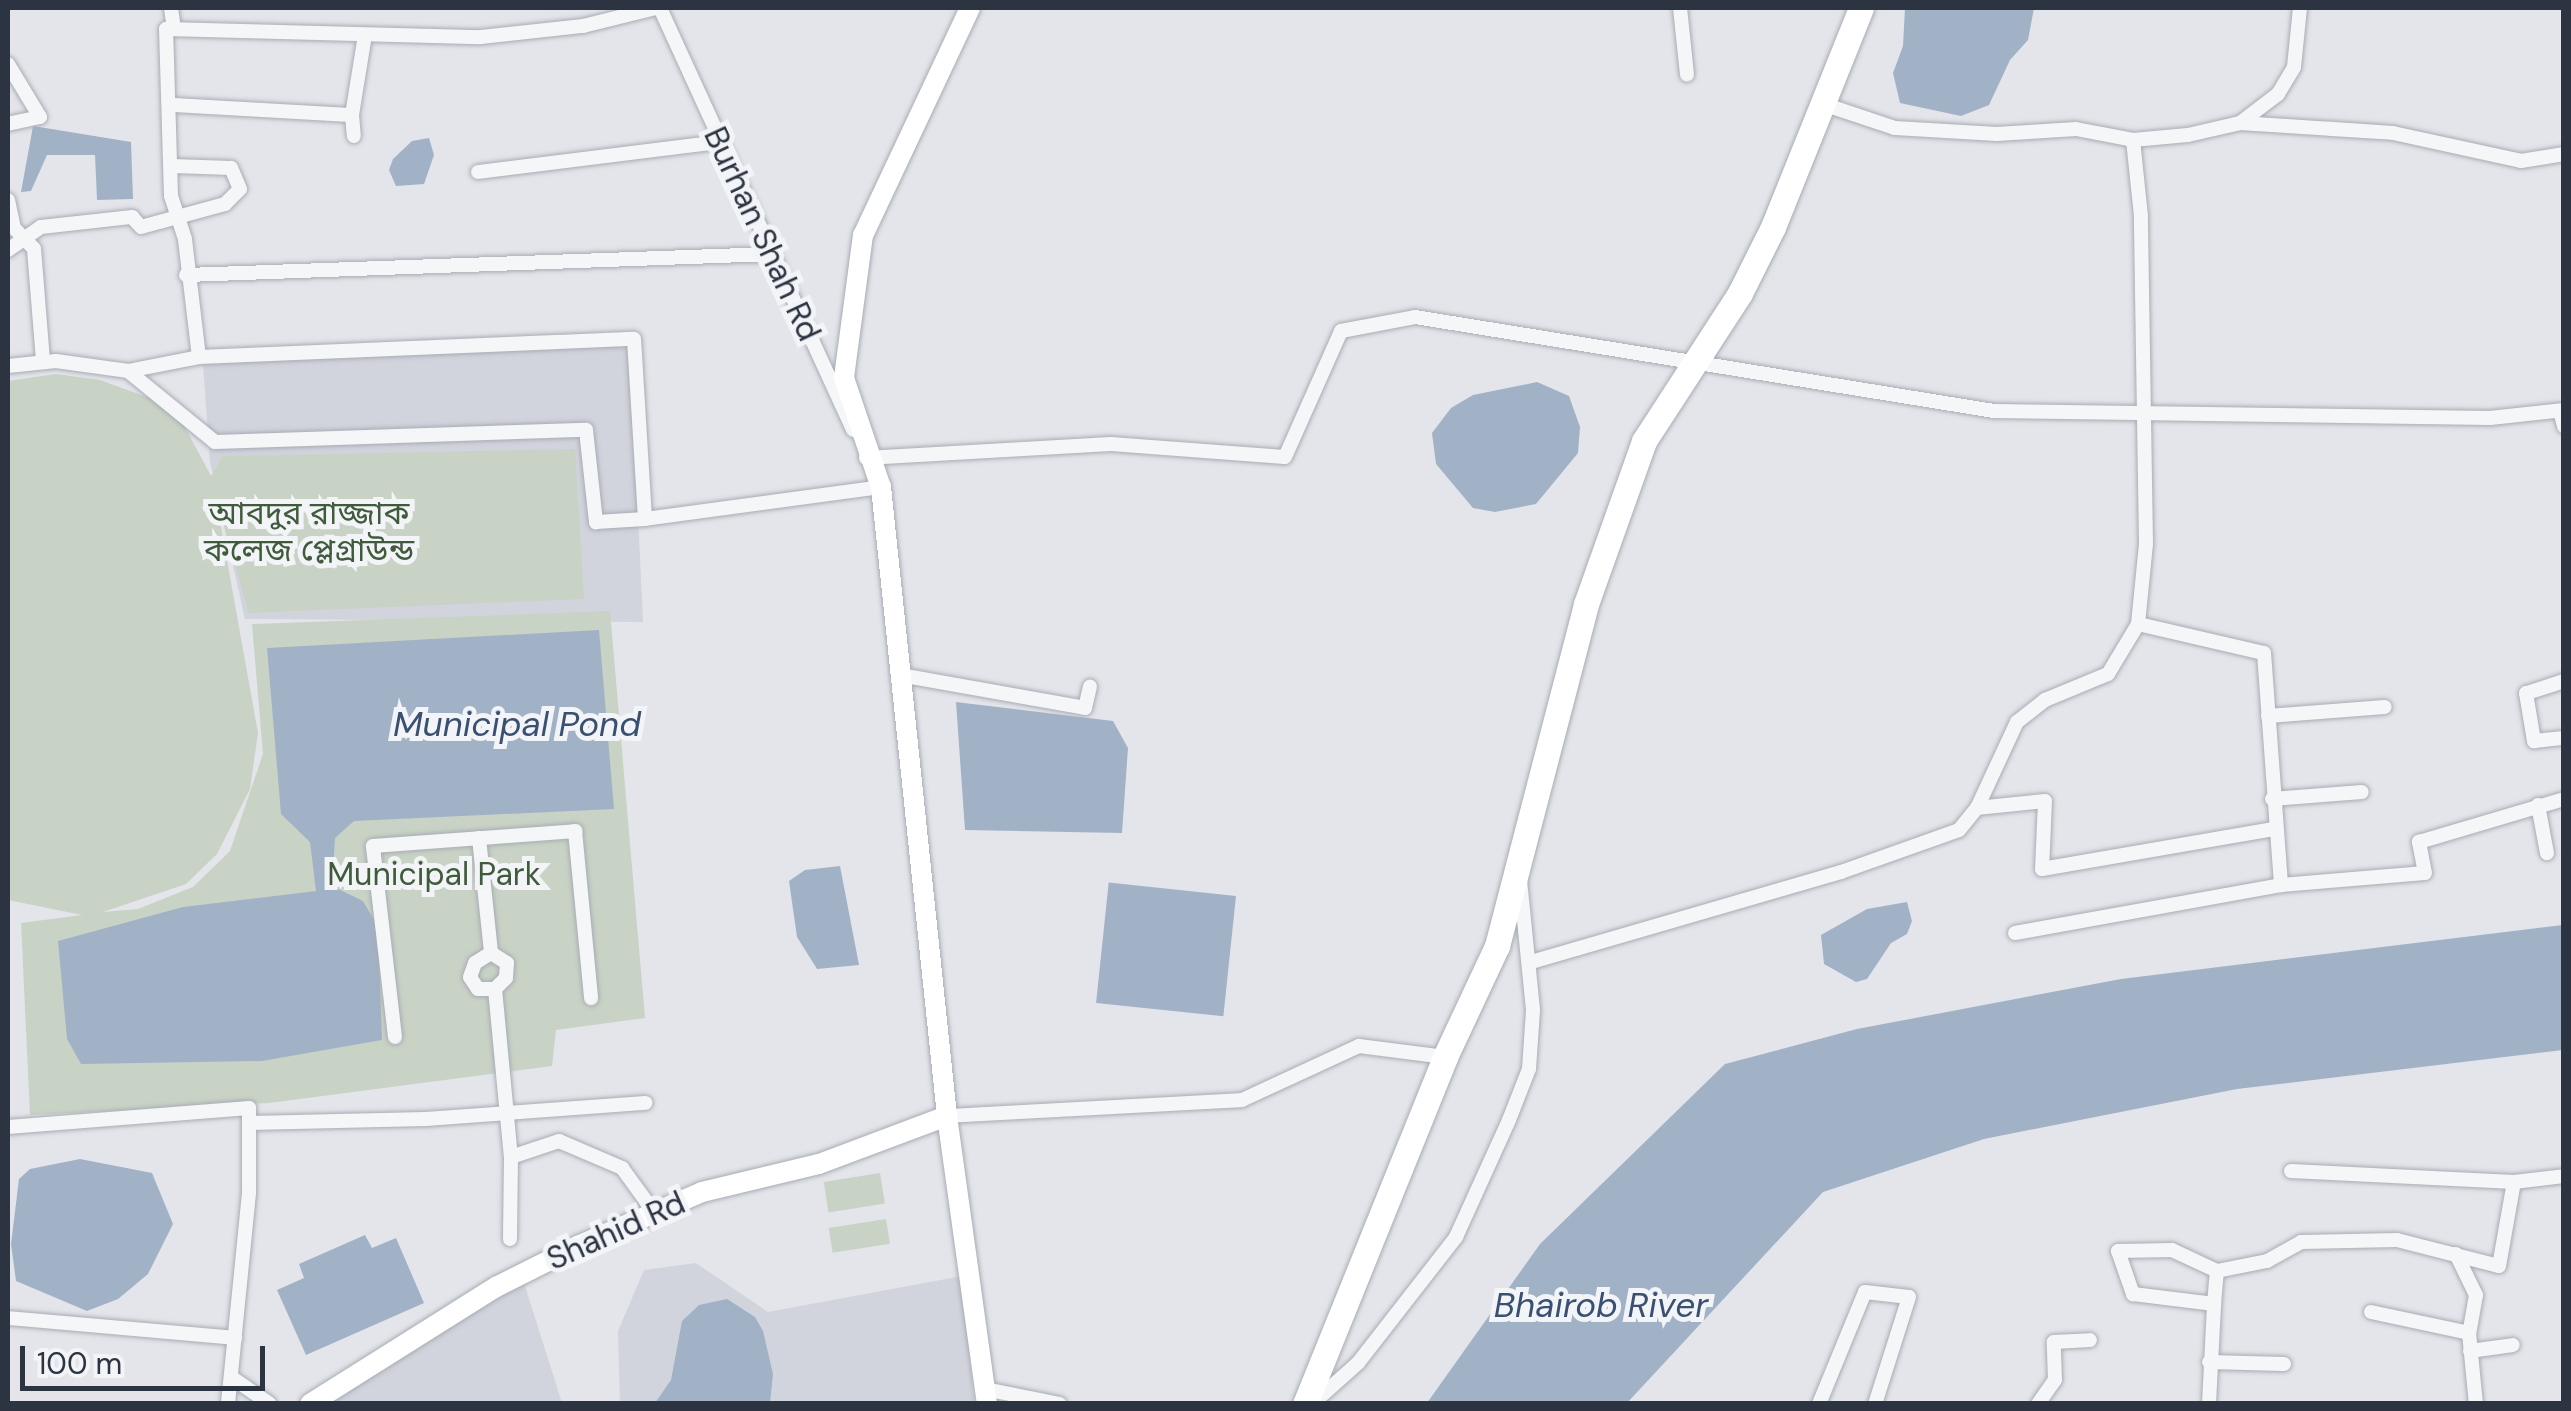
<!DOCTYPE html>
<html>
<head>
<meta charset="utf-8">
<style>
  body { margin:0 }
  #map { position:relative; width:2571px; height:1411px; overflow:hidden; background:#e3e5ea; font-family:"DM Sans","Noto Sans Bengali",sans-serif }
  div>[style] { position:absolute }
  [style*='--x'] { left:calc(var(--x)*1px); top:calc(var(--y)*1px); width:calc(var(--w)*1px); rotate:calc(var(--a)*1deg) }
  .built>* { inset:0; background:#d1d4dc }
  .green>* { inset:0; background:#c8d3c5; transform-origin:0 0 }
  .water>* { inset:0; background:#a1b2c7; transform-origin:0 0 }
  .roads { filter:drop-shadow(0 0 2px #a8acb4) drop-shadow(0 0 2px #a8acb4) }
  .street>* { height:14px; margin:-7px; padding:0 7px; transform-origin:7px; border-radius:7px; background:#f5f6f8 }
  .secondary>* { height:20px; margin:-10px; padding:0 10px; transform-origin:10px; border-radius:10px; background:#fff }
  .highway>* { height:25px; margin:-12.5px; padding:0 12.5px; transform-origin:12.5px; border-radius:12.5px; background:#fff }
  span { translate:-50% -50%; white-space:nowrap; text-align:center; line-height:1.15; -webkit-text-stroke:10px #f2f4f7; paint-order:stroke }
  .street-label { font-size:32px; color:#2c3341 }
  .park-label { font-size:32px; color:#3f5b3b }
  .water-label { font-size:35px; color:#3a5071; font-style:italic }
  .frame { position:absolute; inset:0; border:10px solid #2c3341; pointer-events:none }
  .scale { position:absolute; left:20px; top:1346px; width:245px; height:45px; box-sizing:border-box; border:5px solid #2c3341; border-top:0; padding-left:12px; font-size:30px; line-height:35px; white-space:nowrap; color:#2c3341; -webkit-text-stroke:8px #f2f4f7; paint-order:stroke }
</style>
</head>
<body>
<div id="map">
  <div class="built">
    <i style="clip-path:polygon(630px 344px,643px 622px,245px 619px,210px 462px,203px 364px)"></i>
    <i style="clip-path:polygon(696px 1263px,768px 1312px,962px 1276px,974px 1403px,620px 1403px,618px 1331px,644px 1270px)"></i>
    <i style="clip-path:polygon(524px 1283px,562px 1403px,322px 1404px)"></i>
  </div>
  <div class="green">
    <i style="clip-path:polygon(56px 374px,100px 380px,155px 400px,179px 416px,211px 476px,223px 456px,575px 449px,584px 599px,249px 613px,216px 499px,258px 733px,250px 789px,217px 854px,186px 884px,103px 912px,138px 909px,193px 887px,230px 851px,263px 754px,252px 624px,610px 611px,645px 1018px,556px 1030px,552px 1066px,269px 1103px,30px 1115px,21px 923px,82px 915px,8px 900px,8px 381px)"></i>
    <i style="left:880px;top:1173px;width:31px;height:57px;rotate:81deg"></i>
    <i style="left:886px;top:1219px;width:25px;height:58px;rotate:81deg"></i>
  </div>
  <div class="water">
    <i style="clip-path:polygon(1905px 8px,2034px 8px,2028px 40px,2010px 60px,1989px 105px,1961px 116px,1900px 103px,1893px 73px,1903px 46px)"></i>
    <i style="clip-path:polygon(33px 126px,131px 142px,133px 199px,97px 200px,95px 155px,47px 155px,31px 191px,21px 192px)"></i>
    <i style="clip-path:polygon(429px 138px,434px 155px,424px 184px,396px 186px,389px 170px,393px 159px,412px 141px)"></i>
    <i style="clip-path:polygon(1537px 382px,1569px 396px,1580px 427px,1578px 453px,1536px 504px,1495px 512px,1473px 508px,1436px 464px,1432px 433px,1451px 408px,1473px 395px)"></i>
    <i style="clip-path:polygon(599px 630px,614px 809px,354px 821px,335px 838px,332px 886px,363px 901px,378px 927px,382px 1040px,262px 1061px,81px 1064px,67px 1039px,58px 941px,183px 907px,316px 891px,310px 842px,281px 814px,267px 648px)"></i>
    <i style="clip-path:polygon(956px 702px,1113px 721px,1128px 748px,1122px 833px,965px 830px)"></i>
    <i style="clip-path:polygon(840px 866px,859px 965px,817px 969px,797px 937px,789px 881px,805px 870px)"></i>
    <i style="left:1236px;top:896px;width:121px;height:128px;rotate:96deg"></i>
    <i style="clip-path:polygon(1907px 902px,1912px 921px,1907px 934px,1891px 943px,1867px 979px,1856px 982px,1824px 964px,1821px 935px,1867px 909px)"></i>
    <i style="clip-path:polygon(2563px 925px,2563px 1050px,2237px 1089px,1984px 1139px,1823px 1192px,1627px 1403px,1427px 1403px,1540px 1244px,1725px 1064px,1857px 1029px,2121px 979px)"></i>
    <i style="clip-path:polygon(80px 1159px,152px 1173px,173px 1224px,148px 1274px,118px 1299px,87px 1311px,16px 1281px,11px 1244px,19px 1179px,30px 1169px)"></i>
    <i style="clip-path:polygon(365px 1235px,372px 1248px,396px 1238px,424px 1303px,306px 1355px,277px 1290px,304px 1278px,299px 1264px)"></i>
    <i style="clip-path:polygon(727px 1299px,755px 1317px,763px 1331px,773px 1374px,770px 1403px,655px 1403px,671px 1380px,682px 1321px,699px 1305px)"></i>
  </div>
  <div class="roads">
    <div class="street">
      <i style="--x:171;--y:8;--w:21;--a:82"></i>
      <i style="--x:660;--y:8;--w:464;--a:65.4"></i>
      <i style="--x:1680;--y:8;--w:67;--a:84"></i>
      <i style="--x:8;--y:64;--w:62;--a:58.9"></i>
      <i style="--x:40;--y:117;--w:33;--a:168"></i>
      <i style="--x:172;--y:105;--w:180;--a:3.2"></i>
      <i style="--x:352;--y:115;--w:81;--a:-80.8"></i>
      <i style="--x:1826;--y:105;--w:73;--a:18.4"></i>
      <i style="--x:1895;--y:128;--w:102;--a:3.4"></i>
      <i style="--x:1997;--y:134;--w:79;--a:-3.6"></i>
      <i style="--x:2076;--y:129;--w:58;--a:10.9"></i>
      <i style="--x:2133;--y:140;--w:55;--a:-5.2"></i>
      <i style="--x:2188;--y:135;--w:53;--a:-13"></i>
      <i style="--x:2240;--y:123;--w:48;--a:-37.3"></i>
      <i style="--x:2278;--y:94;--w:31;--a:-59"></i>
      <i style="--x:2294;--y:67;--w:59;--a:-84.2"></i>
      <i style="--x:352;--y:115;--w:21;--a:85"></i>
      <i style="--x:2240;--y:123;--w:153;--a:3.7"></i>
      <i style="--x:2393;--y:133;--w:131;--a:12.3"></i>
      <i style="--x:2521;--y:161;--w:44;--a:-9.2"></i>
      <i style="--x:478;--y:172;--w:243;--a:-7.1"></i>
      <i style="--x:8;--y:200;--w:29;--a:78"></i>
      <i style="--x:14;--y:228;--w:29;--a:46"></i>
      <i style="--x:34;--y:249;--w:113;--a:85.4"></i>
      <i style="--x:8;--y:250;--w:40;--a:-34.9"></i>
      <i style="--x:41;--y:227;--w:92;--a:-6.3"></i>
      <i style="--x:132;--y:217;--w:13;--a:48"></i>
      <i style="--x:141;--y:227;--w:87;--a:-15.3"></i>
      <i style="--x:225;--y:204;--w:21;--a:-45"></i>
      <i style="--x:240;--y:189;--w:23;--a:-113"></i>
      <i style="--x:231;--y:168;--w:59;--a:-178.1"></i>
      <i style="--x:186;--y:275;--w:586;--a:-2.05"></i>
      <i style="--x:199;--y:357;--w:119;--a:-96.8"></i>
      <i style="--x:185;--y:239;--w:45;--a:-108"></i>
      <i style="--x:171;--y:196;--w:167;--a:-91.7"></i>
      <i style="--x:166;--y:29;--w:315;--a:1.5"></i>
      <i style="--x:481;--y:37;--w:103;--a:-6.2"></i>
      <i style="--x:583;--y:26;--w:75;--a:-13.9"></i>
      <i style="--x:8;--y:366;--w:48;--a:-5.9"></i>
      <i style="--x:56;--y:361;--w:73;--a:7.9"></i>
      <i style="--x:128;--y:371;--w:72;--a:-11.2"></i>
      <i style="--x:199;--y:357;--w:435;--a:-2.4"></i>
      <i style="--x:634;--y:339;--w:180;--a:86.5"></i>
      <i style="--x:645;--y:519;--w:238;--a:-7.7"></i>
      <i style="--x:128;--y:371;--w:112;--a:39.2"></i>
      <i style="--x:215;--y:442;--w:371;--a:-1.9"></i>
      <i style="--x:586;--y:430;--w:93;--a:83.8"></i>
      <i style="--x:596;--y:522;--w:49;--a:-3.5"></i>
      <i style="--x:2560;--y:411;--w:16;--a:75"></i>
      <i style="--x:866;--y:458;--w:245;--a:-3.3"></i>
      <i style="--x:1111;--y:444;--w:174;--a:4.3"></i>
      <i style="--x:1285;--y:457;--w:138;--a:-66"></i>
      <i style="--x:1341;--y:331;--w:75;--a:-10.7"></i>
      <i style="--x:1415;--y:317;--w:587;--a:9.22"></i>
      <i style="--x:1994;--y:411;--w:496;--a:0.8"></i>
      <i style="--x:2490;--y:418;--w:74;--a:-6.2"></i>
      <i style="--x:2138;--y:624;--w:129;--a:13"></i>
      <i style="--x:2264;--y:653;--w:233;--a:85.8"></i>
      <i style="--x:900;--y:675;--w:188;--a:10.1"></i>
      <i style="--x:1085;--y:708;--w:22;--a:-77"></i>
      <i style="--x:2564;--y:681;--w:40;--a:162"></i>
      <i style="--x:2526;--y:693;--w:49;--a:80.5"></i>
      <i style="--x:2534;--y:741;--w:30;--a:-6"></i>
      <i style="--x:2268;--y:716;--w:117;--a:-4.4"></i>
      <i style="--x:2272;--y:799;--w:90;--a:-4.4"></i>
      <i style="--x:2538;--y:805;--w:49;--a:79.4"></i>
      <i style="--x:1977;--y:808;--w:68;--a:-5.9"></i>
      <i style="--x:2045;--y:801;--w:68;--a:92.5"></i>
      <i style="--x:2042;--y:869;--w:235;--a:-9.8"></i>
      <i style="--x:479;--y:838;--w:116;--a:84"></i>
      <i style="--x:2015;--y:933;--w:270;--a:-10.2"></i>
      <i style="--x:2281;--y:885;--w:144;--a:-4.8"></i>
      <i style="--x:2425;--y:873;--w:32;--a:-101"></i>
      <i style="--x:2419;--y:842;--w:151;--a:-16.5"></i>
      <i style="--x:491;--y:953;--w:19;--a:32"></i>
      <i style="--x:507;--y:963;--w:15;--a:94"></i>
      <i style="--x:506;--y:978;--w:16;--a:135"></i>
      <i style="--x:495;--y:989;--w:17;--a:180"></i>
      <i style="--x:478;--y:989;--w:14;--a:-124"></i>
      <i style="--x:470;--y:977;--w:15;--a:-70"></i>
      <i style="--x:475;--y:963;--w:19;--a:-32"></i>
      <i style="--x:1531;--y:962;--w:323;--a:-16.2"></i>
      <i style="--x:1841;--y:872;--w:125;--a:-19.6"></i>
      <i style="--x:1959;--y:830;--w:28;--a:-51"></i>
      <i style="--x:1977;--y:808;--w:95;--a:-65.1"></i>
      <i style="--x:2017;--y:722;--w:36;--a:-38"></i>
      <i style="--x:2045;--y:700;--w:68;--a:-22.4"></i>
      <i style="--x:2108;--y:674;--w:58;--a:-59"></i>
      <i style="--x:2138;--y:624;--w:80;--a:-84.3"></i>
      <i style="--x:2146;--y:544;--w:328;--a:-90.9"></i>
      <i style="--x:2141;--y:216;--w:76;--a:-96"></i>
      <i style="--x:495;--y:989;--w:169;--a:84.6"></i>
      <i style="--x:511;--y:1157;--w:82;--a:90.7"></i>
      <i style="--x:395;--y:1037;--w:192;--a:-96.6"></i>
      <i style="--x:373;--y:846;--w:203;--a:-4.2"></i>
      <i style="--x:575;--y:831;--w:168;--a:84.5"></i>
      <i style="--x:947;--y:1116;--w:295;--a:-3.1"></i>
      <i style="--x:1242;--y:1100;--w:129;--a:-24.8"></i>
      <i style="--x:1359;--y:1046;--w:87;--a:7.3"></i>
      <i style="--x:250;--y:1123;--w:176;--a:-1.3"></i>
      <i style="--x:426;--y:1119;--w:220;--a:-4.2"></i>
      <i style="--x:8;--y:1127;--w:242;--a:-4.5"></i>
      <i style="--x:249;--y:1108;--w:85;--a:90"></i>
      <i style="--x:249;--y:1193;--w:212;--a:95.7"></i>
      <i style="--x:511;--y:1157;--w:51;--a:-18.4"></i>
      <i style="--x:559;--y:1141;--w:69;--a:23.2"></i>
      <i style="--x:622;--y:1168;--w:54;--a:54"></i>
      <i style="--x:2291;--y:1171;--w:223;--a:2.8"></i>
      <i style="--x:2514;--y:1182;--w:50;--a:-6.8"></i>
      <i style="--x:2456;--y:1254;--w:46;--a:64"></i>
      <i style="--x:2476;--y:1295;--w:39;--a:100"></i>
      <i style="--x:2469;--y:1333;--w:71;--a:84.4"></i>
      <i style="--x:2217;--y:1271;--w:50;--a:-155"></i>
      <i style="--x:2172;--y:1250;--w:54;--a:178.9"></i>
      <i style="--x:2118;--y:1251;--w:46;--a:70.8"></i>
      <i style="--x:2133;--y:1294;--w:82;--a:7"></i>
      <i style="--x:2214;--y:1304;--w:33;--a:-85"></i>
      <i style="--x:2217;--y:1271;--w:51;--a:-11.3"></i>
      <i style="--x:2267;--y:1261;--w:39;--a:-29"></i>
      <i style="--x:2301;--y:1242;--w:96;--a:-1.2"></i>
      <i style="--x:2397;--y:1240;--w:105;--a:14.3"></i>
      <i style="--x:2499;--y:1266;--w:85;--a:-79.9"></i>
      <i style="--x:2371;--y:1312;--w:100;--a:12.1"></i>
      <i style="--x:8;--y:1318;--w:228;--a:5"></i>
      <i style="--x:2470;--y:1351;--w:43;--a:-7.9"></i>
      <i style="--x:2209;--y:1362;--w:75;--a:1.5"></i>
      <i style="--x:231;--y:1377;--w:47;--a:34.7"></i>
      <i style="--x:985;--y:1389;--w:76;--a:11.3"></i>
      <i style="--x:1312;--y:1404;--w:62;--a:-41.7"></i>
      <i style="--x:1358;--y:1363;--w:160;--a:-52.1"></i>
      <i style="--x:1456;--y:1237;--w:128;--a:-65.6"></i>
      <i style="--x:1509;--y:1120;--w:55;--a:-68.6"></i>
      <i style="--x:1529;--y:1069;--w:59;--a:-86.1"></i>
      <i style="--x:1533;--y:1010;--w:131;--a:-95.7"></i>
      <i style="--x:1819;--y:1404;--w:121;--a:-67.7"></i>
      <i style="--x:1865;--y:1292;--w:44;--a:6.5"></i>
      <i style="--x:1909;--y:1297;--w:112;--a:107.6"></i>
      <i style="--x:2038;--y:1404;--w:29;--a:-55"></i>
      <i style="--x:2055;--y:1380;--w:38;--a:-92"></i>
      <i style="--x:2054;--y:1342;--w:36;--a:-3"></i>
      <i style="--x:2209;--y:1404;--w:100;--a:-87.1"></i>
    </div>
    <div class="secondary">
      <i style="--x:970;--y:8;--w:251;--a:115.2"></i>
      <i style="--x:863;--y:235;--w:144;--a:97.6"></i>
      <i style="--x:844;--y:378;--w:115;--a:71.3"></i>
      <i style="--x:881;--y:487;--w:632;--a:84.01"></i>
      <i style="--x:947;--y:1116;--w:291;--a:82.1"></i>
      <i style="--x:310;--y:1404;--w:220;--a:-32.2"></i>
      <i style="--x:496;--y:1287;--w:92;--a:-26.6"></i>
      <i style="--x:578;--y:1246;--w:135;--a:-23.5"></i>
      <i style="--x:702;--y:1192;--w:120;--a:-13.5"></i>
      <i style="--x:819;--y:1164;--w:137;--a:-20.6"></i>
    </div>
    <div class="highway">
      <i style="--x:1305;--y:1404;--w:374;--a:-68"></i>
      <i style="--x:1445;--y:1057;--w:123;--a:-64.9"></i>
      <i style="--x:1497;--y:946;--w:353;--a:-75.4"></i>
      <i style="--x:1586;--y:604;--w:173;--a:-70.4"></i>
      <i style="--x:1644;--y:441;--w:176;--a:-57"></i>
      <i style="--x:1740;--y:293;--w:74;--a:-63.4"></i>
      <i style="--x:1773;--y:227;--w:236;--a:-68.1"></i>
    </div>
  </div>
  <div class="street-label">
    <span style="left:762px;top:234px;rotate:65deg">Burhan Shah Rd</span>
    <span style="left:616px;top:1231px;rotate:-24deg">Shahid Rd</span>
  </div>
  <div class="park-label">
    <span style="left:309px;top:532px">আবদুর রাজ্জাক<br>কলেজ প্লেগ্রাউন্ড</span>
    <span style="left:434px;top:874px">Municipal Park</span>
  </div>
  <div class="water-label">
    <span style="left:517px;top:724px">Municipal Pond</span>
    <span style="left:1601px;top:1305px">Bhairob River</span>
  </div>
  <div class="frame"></div>
  <div class="scale">100 m</div>
</div>
</body>
</html>
